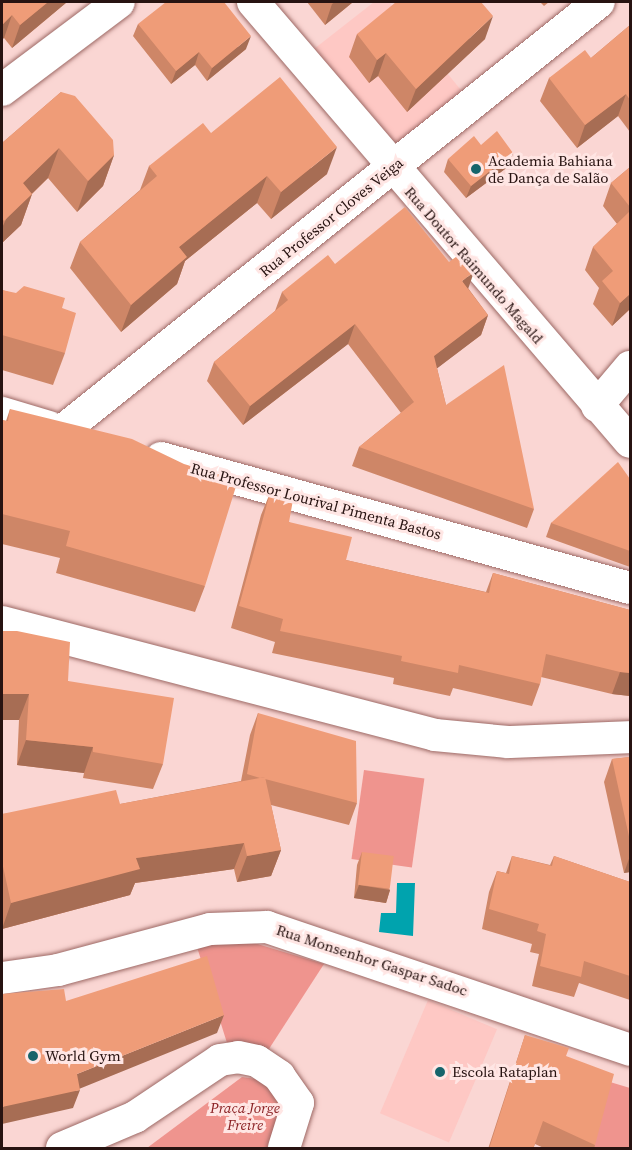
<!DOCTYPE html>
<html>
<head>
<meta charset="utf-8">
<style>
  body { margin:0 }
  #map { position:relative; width:632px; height:1150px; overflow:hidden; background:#fad6d3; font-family:"Source Serif 4",serif }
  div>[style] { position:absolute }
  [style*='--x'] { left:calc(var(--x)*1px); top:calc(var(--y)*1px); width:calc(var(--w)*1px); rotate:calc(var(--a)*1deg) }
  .built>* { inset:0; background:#fec8c4; transform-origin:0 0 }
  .green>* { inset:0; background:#ef948e; transform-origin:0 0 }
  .water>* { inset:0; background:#00a3ae }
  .roads { filter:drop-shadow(0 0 2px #9d6965) drop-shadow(0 0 2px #9d6965) }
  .street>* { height:32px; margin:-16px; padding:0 16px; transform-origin:16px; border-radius:16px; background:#fff }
  .wall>* { inset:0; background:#ce8667 }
  .shaded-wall>* { inset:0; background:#a76d54 }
  .building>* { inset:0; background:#ef9c78; transform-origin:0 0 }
  .dots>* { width:16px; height:16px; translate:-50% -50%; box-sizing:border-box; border:3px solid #ffe6e4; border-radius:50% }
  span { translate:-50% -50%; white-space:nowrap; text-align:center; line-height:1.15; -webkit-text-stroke:6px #ffe6e4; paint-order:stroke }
  .poi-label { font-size:15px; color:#271311 }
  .left { translate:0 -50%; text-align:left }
  .street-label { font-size:15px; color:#271311 }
  .park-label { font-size:15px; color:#8b2124; font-style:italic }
  .frame { position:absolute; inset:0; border:3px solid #271311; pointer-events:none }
</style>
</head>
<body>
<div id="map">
  <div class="built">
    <i style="clip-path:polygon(374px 2px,389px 2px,465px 95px,400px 143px,384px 141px,314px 49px)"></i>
    <i style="left:428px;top:1000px;width:75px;height:123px;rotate:23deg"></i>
  </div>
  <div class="green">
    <i style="left:364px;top:770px;width:61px;height:90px;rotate:8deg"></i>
    <i style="clip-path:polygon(241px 939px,324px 964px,267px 1052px,227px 1043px,197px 947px)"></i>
    <i style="clip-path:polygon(242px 1077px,263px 1080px,282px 1105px,267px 1148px,147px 1148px)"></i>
    <i style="clip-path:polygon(610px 1082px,630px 1088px,630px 1148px,592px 1148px)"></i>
  </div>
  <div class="water">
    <i style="clip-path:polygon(397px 883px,415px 883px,413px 936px,379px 932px,381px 913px,396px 913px)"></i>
  </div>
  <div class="roads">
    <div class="street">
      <i style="--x:253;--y:2;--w:579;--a:49.41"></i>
      <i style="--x:2;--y:90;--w:146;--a:-36.9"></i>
      <i style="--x:597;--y:406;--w:51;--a:-49.8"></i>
      <i style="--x:2;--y:413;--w:49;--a:16.6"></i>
      <i style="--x:62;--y:431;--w:687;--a:-38.62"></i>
      <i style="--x:161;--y:458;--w:487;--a:15.5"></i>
      <i style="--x:2;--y:622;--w:448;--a:14.6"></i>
      <i style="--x:435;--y:735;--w:73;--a:5.5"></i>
      <i style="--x:508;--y:742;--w:122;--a:-2.3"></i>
      <i style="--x:2;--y:978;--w:57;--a:-8.1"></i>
      <i style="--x:58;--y:970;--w:157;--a:-15.1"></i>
      <i style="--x:210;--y:929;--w:57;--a:-2"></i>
      <i style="--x:267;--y:927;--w:383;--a:18.7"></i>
      <i style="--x:62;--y:1148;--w:79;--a:-23"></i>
      <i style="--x:135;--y:1117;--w:102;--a:-33.8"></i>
      <i style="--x:220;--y:1060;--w:18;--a:-9"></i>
      <i style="--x:238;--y:1057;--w:19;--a:12"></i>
      <i style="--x:257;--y:1061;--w:27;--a:34"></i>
      <i style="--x:279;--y:1076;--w:33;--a:55"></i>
      <i style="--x:298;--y:1103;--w:47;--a:107.3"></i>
    </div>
  </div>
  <div class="wall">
    <i style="clip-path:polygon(2px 2px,67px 2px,12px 48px,4px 38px)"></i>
    <i style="clip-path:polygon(307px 2px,353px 2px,325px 25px)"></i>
    <i style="clip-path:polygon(540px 2px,549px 2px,544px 6px)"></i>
    <i style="clip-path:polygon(138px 24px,246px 49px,207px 81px,195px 65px,171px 84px,133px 36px)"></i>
    <i style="clip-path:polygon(630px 25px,630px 132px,618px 116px,577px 148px,540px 101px,549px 78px,591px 58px)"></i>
    <i style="clip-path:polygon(357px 34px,485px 39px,407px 112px,378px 76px,369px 83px,349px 57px)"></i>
    <i style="clip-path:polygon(61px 92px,114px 155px,103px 186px,77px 212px,48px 178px,32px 194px,21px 225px,2px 243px,2px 143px)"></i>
    <i style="clip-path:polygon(211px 133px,327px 174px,271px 219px,257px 203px,185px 261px,177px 284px,121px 332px,70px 268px,80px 242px,140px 190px,149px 166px)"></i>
    <i style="clip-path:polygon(448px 159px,509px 166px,466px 198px,444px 172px)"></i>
    <i style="clip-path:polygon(630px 167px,630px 309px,612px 326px,593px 304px,599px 288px,585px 270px,593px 247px,617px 224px,603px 206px,611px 183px)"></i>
    <i style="clip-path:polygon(335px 264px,468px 288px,488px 315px,481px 335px,437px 368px,446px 405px,534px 509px,527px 528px,352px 466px,359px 447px,401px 413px,348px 344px,243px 425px,207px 381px,214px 362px,275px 311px,282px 292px)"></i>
    <i style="clip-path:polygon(2px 290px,62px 308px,65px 353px,53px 385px,2px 370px)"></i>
    <i style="clip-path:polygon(10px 409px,205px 586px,195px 612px,56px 573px,60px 558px,2px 544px,2px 420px,6px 421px)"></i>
    <i style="clip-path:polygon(630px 479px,630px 567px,546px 537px,551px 523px)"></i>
    <i style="clip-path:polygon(270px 493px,289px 522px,346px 560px,486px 592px,493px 573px,630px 610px,630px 696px,612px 694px,541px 677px,540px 684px,532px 706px,453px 688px,450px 696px,393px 684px,394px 678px,272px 653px,275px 642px,231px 628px,261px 515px)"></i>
    <i style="clip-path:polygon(2px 631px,68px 681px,163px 764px,153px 789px,83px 778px,84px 773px,17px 765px,19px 720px,2px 720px)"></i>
    <i style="clip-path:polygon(258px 713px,357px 803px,349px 825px,271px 805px,281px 850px,271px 876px,237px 882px,234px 869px,135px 883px,130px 895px,2px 929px,2px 814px,120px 804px,241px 781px,250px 735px)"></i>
    <i style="clip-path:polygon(630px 757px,630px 872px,624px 873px,604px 782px,612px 759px)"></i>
    <i style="clip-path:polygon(362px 852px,390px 890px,386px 903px,354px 898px,357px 865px)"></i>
    <i style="clip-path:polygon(512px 856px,550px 865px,554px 856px,630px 882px,630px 1000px,579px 983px,574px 997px,532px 986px,539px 954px,530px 952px,532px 944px,482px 929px,489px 892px,497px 871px,506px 873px)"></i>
    <i style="clip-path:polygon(525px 1035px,566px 1056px,595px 1145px,594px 1149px,546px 1149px,535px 1144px,533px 1149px,488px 1149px)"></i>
  </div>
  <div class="shaded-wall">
    <i style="clip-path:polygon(48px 2px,67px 2px,12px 48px,20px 25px)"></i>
    <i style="clip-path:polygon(335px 2px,353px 2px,325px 25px,332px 4px)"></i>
    <i style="clip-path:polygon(12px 15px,4px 38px,2px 40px,2px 25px)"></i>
    <i style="clip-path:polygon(493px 16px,485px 39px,407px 112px,416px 89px)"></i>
    <i style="clip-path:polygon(251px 36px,246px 49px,207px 81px,212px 68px)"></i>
    <i style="clip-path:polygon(199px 52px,195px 65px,171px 84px,176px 71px)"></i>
    <i style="clip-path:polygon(386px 53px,378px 76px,369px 83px,377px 60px)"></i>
    <i style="clip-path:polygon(626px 94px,618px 116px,577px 148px,585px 125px)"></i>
    <i style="clip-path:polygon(337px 147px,327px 174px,271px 219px,281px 192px)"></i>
    <i style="clip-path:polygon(59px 148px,48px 178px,19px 206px,32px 194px,21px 225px,2px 243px,2px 228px,23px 183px)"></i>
    <i style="clip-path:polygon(513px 153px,509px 166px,466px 198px,471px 186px)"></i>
    <i style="clip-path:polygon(114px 155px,103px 186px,77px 212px,88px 181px)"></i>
    <i style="clip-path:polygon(267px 176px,257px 203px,185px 261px,177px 284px,121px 332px,131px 305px,179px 247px)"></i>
    <i style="clip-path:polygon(474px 272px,467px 292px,462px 281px)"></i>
    <i style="clip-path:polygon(630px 294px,630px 309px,612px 326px,620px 303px)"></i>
    <i style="clip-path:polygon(488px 315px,481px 335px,427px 376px,434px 356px)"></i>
    <i style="clip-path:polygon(355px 324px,348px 344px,243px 425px,250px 406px)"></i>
    <i style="clip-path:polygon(620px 672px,630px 673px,630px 696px,612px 694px)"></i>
    <i style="clip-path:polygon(2px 694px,29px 694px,19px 720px,2px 720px)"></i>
    <i style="clip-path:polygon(26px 740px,93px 747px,84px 773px,17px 765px)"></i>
    <i style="clip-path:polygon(244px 843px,234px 869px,135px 883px,130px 895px,2px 929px,11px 903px,136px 858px)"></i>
    <i style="clip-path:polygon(281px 850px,271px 876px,237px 882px,247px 856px)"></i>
    <i style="clip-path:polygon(630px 856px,630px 872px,624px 873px)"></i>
    <i style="clip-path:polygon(359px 885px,390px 890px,386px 903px,354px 898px)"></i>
    <i style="clip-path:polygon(224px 1015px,217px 1033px,74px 1091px,80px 1090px,73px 1108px,2px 1124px,2px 1107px,77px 1074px)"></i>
  </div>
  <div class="building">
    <i style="clip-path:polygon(2px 2px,48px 2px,20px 25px,12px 15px,2px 25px)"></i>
    <i style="clip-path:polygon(166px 2px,224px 2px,251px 36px,212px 68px,199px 52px,176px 71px,138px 24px)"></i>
    <i style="clip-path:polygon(396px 2px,481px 2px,493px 16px,416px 89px,386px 53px,377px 60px,357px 34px)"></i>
    <i style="clip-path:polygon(630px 25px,630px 100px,626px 94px,585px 125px,549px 78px,585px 50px,591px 58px)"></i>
    <i style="clip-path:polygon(280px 77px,337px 147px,281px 192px,267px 176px,179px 247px,187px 257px,131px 305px,80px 242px,157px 176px,149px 166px,203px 123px,211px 133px)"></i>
    <i style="clip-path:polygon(61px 92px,75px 96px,113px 140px,114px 155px,88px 181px,59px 148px,23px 183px,32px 194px,4px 221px,2px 218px,2px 143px)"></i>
    <i style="clip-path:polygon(497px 131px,513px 153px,471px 186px,448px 159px,474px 136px,481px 145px)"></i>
    <i style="clip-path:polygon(630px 167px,630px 207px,611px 183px)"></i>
    <i style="clip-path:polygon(405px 207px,449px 262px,460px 254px,474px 272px,462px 281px,488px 315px,434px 356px,446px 405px,504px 365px,534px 509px,359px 447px,414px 402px,355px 324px,250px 406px,214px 362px,288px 300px,282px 292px,328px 255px,335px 264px)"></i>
    <i style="clip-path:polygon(630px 211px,630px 294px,620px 303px,602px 281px,613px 271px,593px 247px)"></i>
    <i style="clip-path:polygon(24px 286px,65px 298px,62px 308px,76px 313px,65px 353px,2px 335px,2px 290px,16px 293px)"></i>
    <i style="clip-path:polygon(10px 409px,132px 439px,184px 464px,238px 480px,205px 586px,66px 546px,70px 531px,2px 514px,2px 420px,8px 421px)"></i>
    <i style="clip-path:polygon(618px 462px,630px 479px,630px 551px,551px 523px)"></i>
    <i style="clip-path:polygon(270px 493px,293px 500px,289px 522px,352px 537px,346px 560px,489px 593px,493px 573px,630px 610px,630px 673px,620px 672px,546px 654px,540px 684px,459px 665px,458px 673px,401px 661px,402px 656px,280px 631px,283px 619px,239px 606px)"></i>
    <i style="clip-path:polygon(2px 631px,17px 631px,70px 642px,68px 681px,174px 698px,163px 764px,93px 752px,93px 747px,26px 740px,29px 694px,2px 694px)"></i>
    <i style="clip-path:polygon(258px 713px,356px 741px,357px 803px,265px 779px,265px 777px,260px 778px,247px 774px)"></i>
    <i style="clip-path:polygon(630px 757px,630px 841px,612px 759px)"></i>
    <i style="clip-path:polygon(265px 777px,281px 850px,247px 856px,244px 843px,136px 858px,140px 869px,11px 903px,2px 862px,2px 814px,116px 790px,120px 804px)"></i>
    <i style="left:362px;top:852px;width:32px;height:33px;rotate:7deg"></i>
    <i style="clip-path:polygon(512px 856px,552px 866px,554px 856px,630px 882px,630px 976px,584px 961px,581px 977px,540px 966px,546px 934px,537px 931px,539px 924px,489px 909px,497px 871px,509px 874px)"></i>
    <i style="clip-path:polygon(207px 956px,224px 1015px,77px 1074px,80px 1090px,2px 1107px,2px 994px,64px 989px,66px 1001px)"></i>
    <i style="clip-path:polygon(525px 1035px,569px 1048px,566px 1056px,614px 1074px,595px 1145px,543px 1121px,533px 1149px,489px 1149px)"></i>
  </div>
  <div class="dots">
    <i style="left:476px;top:169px;background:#16646b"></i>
    <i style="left:33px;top:1056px;background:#16646b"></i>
    <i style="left:440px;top:1072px;background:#16646b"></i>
  </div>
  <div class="poi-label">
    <span class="left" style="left:488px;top:169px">Academia Bahiana<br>de Dança de Salão</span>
    <span class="left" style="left:45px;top:1056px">World Gym</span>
    <span class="left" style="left:452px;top:1072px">Escola Rataplan</span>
  </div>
  <div class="street-label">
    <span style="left:331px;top:217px;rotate:-39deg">Rua Professor Cloves Veiga</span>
    <span style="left:474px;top:265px;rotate:49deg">Rua Doutor Raimundo Magald</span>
    <span style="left:316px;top:501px;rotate:15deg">Rua Professor Lourival Pimenta Bastos</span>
    <span style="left:372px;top:960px;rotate:18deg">Rua Monsenhor Gaspar Sadoc</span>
  </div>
  <div class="park-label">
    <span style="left:245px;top:1116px">Praça Jorge<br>Freire</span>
  </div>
  <div class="frame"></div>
</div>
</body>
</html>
